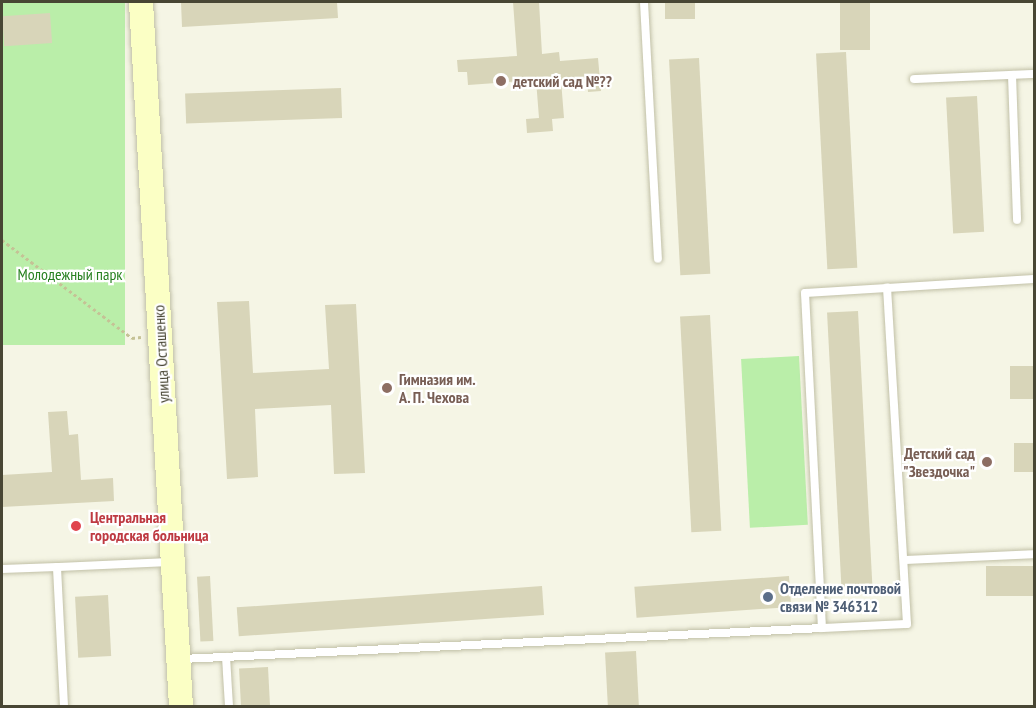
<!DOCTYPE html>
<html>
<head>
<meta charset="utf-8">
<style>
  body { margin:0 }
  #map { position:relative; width:1036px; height:708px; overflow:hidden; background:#f5f5e5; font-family:"PT Sans Narrow",sans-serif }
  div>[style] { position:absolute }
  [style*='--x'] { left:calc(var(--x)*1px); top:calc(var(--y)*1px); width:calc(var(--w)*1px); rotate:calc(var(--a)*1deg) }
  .green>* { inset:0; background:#baeea9; transform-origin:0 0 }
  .building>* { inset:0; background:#d8d5b9; transform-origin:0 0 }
  .path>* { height:3px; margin-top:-1.5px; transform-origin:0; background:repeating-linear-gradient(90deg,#c5c296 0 3px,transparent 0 6px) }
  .roads { filter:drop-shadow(0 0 2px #c1c0a6) drop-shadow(0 0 2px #c1c0a6) }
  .lane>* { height:8px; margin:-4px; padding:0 4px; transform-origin:4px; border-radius:4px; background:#fff }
  .secondary>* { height:24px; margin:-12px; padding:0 12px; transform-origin:12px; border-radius:12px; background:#fbffc5 }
  .dots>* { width:16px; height:16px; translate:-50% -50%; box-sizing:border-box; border:3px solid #fff; border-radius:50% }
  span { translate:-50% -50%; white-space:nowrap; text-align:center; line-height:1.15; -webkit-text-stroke:4.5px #fff; paint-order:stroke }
  .education-label { font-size:16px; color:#785e54; font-weight:700 }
  .left { translate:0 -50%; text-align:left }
  .right { translate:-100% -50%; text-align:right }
  .park-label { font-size:16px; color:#278020 }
  .street-label { font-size:16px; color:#484634 }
  .health-label { font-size:16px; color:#be3a42; font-weight:700 }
  .service-label { font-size:16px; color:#4e5e75; font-weight:700 }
  .frame { position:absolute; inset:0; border:3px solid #484634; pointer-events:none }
</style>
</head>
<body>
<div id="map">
  <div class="green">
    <i style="left:2px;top:2px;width:123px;height:343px"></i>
    <i style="left:799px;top:356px;width:169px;height:58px;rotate:87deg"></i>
  </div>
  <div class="building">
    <i style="clip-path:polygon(181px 2px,337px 2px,338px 18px,182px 27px)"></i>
    <i style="clip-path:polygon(513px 2px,539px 2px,542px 54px,559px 52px,560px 61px,598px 58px,601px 91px,588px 92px,587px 78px,561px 80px,564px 118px,552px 119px,553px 131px,527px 133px,526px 119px,539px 118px,536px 80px,468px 85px,467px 72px,458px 72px,457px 60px,517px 56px)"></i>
    <i style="left:665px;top:2px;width:30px;height:17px"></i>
    <i style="left:840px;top:2px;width:30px;height:48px"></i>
    <i style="left:50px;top:13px;width:30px;height:48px;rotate:86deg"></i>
    <i style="left:846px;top:52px;width:216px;height:30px;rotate:87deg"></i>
    <i style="left:699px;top:58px;width:216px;height:30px;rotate:87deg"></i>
    <i style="left:341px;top:88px;width:30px;height:156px;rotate:88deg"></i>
    <i style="left:977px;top:96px;width:136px;height:31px;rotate:87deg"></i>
    <i style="clip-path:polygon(249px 301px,253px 373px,329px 369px,325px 305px,356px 304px,365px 473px,334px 474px,331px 405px,255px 409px,258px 477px,227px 479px,217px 302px)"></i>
    <i style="left:858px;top:311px;width:279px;height:31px;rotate:87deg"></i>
    <i style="left:710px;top:315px;width:216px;height:30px;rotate:87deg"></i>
    <i style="left:1035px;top:366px;width:33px;height:25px;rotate:90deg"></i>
    <i style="clip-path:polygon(67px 411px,69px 435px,78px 434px,81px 480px,113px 478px,114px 501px,2px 507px,2px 475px,52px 472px,48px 412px)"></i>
    <i style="left:1035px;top:443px;width:29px;height:21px;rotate:90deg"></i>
    <i style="left:1035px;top:566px;width:30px;height:49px;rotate:90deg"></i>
    <i style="left:210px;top:576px;width:65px;height:13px;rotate:87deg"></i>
    <i style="left:789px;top:576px;width:31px;height:155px;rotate:86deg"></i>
    <i style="left:542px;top:586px;width:29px;height:306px;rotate:86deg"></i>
    <i style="left:108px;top:595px;width:61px;height:33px;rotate:87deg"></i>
    <i style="left:636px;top:651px;width:55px;height:31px;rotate:87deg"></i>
    <i style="left:268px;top:667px;width:39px;height:29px;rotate:87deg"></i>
  </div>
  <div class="path">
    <i style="--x:2;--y:240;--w:163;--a:37"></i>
    <i style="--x:132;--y:338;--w:9;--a:-6"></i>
  </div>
  <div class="roads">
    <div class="lane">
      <i style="--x:644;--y:2;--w:257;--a:86.9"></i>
      <i style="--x:1012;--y:75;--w:145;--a:88"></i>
      <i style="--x:914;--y:79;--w:120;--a:-2.4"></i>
      <i style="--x:887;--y:288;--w:82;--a:176.5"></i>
      <i style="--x:805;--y:293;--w:335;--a:87.1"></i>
      <i style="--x:822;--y:628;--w:85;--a:-2.7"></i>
      <i style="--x:907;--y:624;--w:337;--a:-93.4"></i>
      <i style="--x:887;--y:288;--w:147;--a:-3.5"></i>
      <i style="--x:904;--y:560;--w:130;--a:-2.6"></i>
      <i style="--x:2;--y:569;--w:55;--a:-2.1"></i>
      <i style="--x:226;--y:657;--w:49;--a:86.5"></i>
      <i style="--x:182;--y:659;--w:641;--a:-2.77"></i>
      <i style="--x:64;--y:706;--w:139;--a:-92.9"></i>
      <i style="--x:57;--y:567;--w:114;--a:-2.5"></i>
    </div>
    <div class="secondary">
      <i style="--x:141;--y:2;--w:705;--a:86.75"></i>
    </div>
  </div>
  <div class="dots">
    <i style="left:501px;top:81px;background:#8d6e63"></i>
    <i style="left:387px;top:388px;background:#8d6e63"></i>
    <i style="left:987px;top:462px;background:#8d6e63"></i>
    <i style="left:76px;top:526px;background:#e0444e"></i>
    <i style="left:768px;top:597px;background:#5c6f8a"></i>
  </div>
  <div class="education-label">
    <span class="left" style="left:513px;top:81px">детский сад №??</span>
    <span class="left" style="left:399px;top:388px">Гимназия им.<br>А. П. Чехова</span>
    <span class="right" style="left:975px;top:462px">Детский сад<br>"Звездочка"</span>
  </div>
  <div class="park-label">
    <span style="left:70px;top:274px">Молодежный парк</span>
  </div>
  <div class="street-label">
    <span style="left:161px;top:354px;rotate:-93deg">улица Осташенко</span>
  </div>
  <div class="health-label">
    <span class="left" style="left:90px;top:526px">Центральная<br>городская больница</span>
  </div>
  <div class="service-label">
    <span class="left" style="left:780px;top:597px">Отделение почтовой<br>связи № 346312</span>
  </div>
  <div class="frame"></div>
</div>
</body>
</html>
